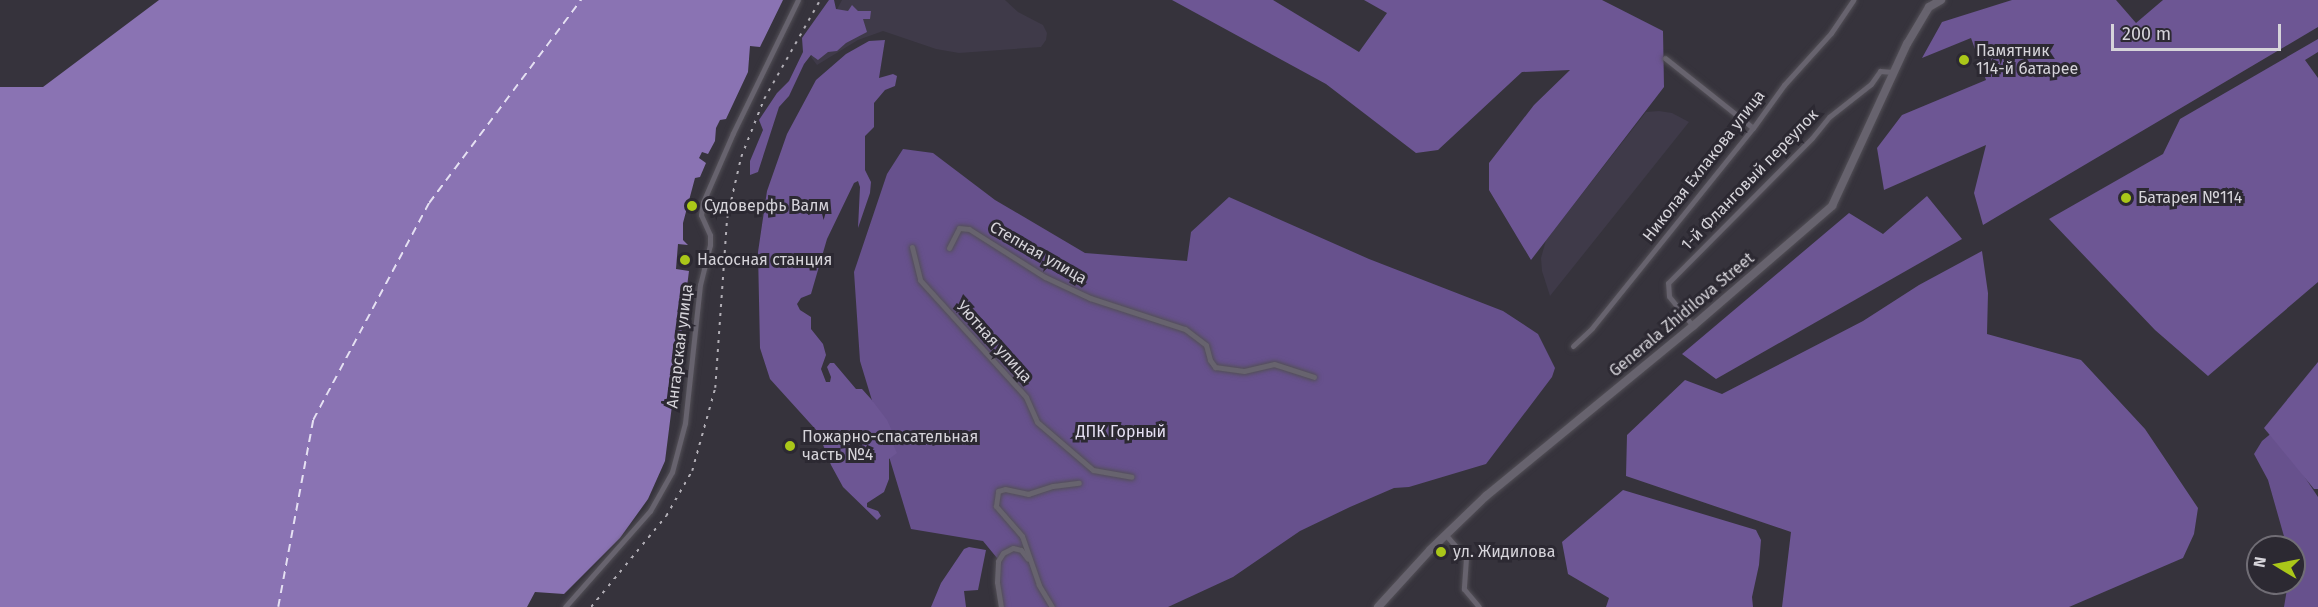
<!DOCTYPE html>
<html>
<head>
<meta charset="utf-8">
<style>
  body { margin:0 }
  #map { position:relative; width:2318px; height:607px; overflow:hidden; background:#36333c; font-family:"Fira Sans",sans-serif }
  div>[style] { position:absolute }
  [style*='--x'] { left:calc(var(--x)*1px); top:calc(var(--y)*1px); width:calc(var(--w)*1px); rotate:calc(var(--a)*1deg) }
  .built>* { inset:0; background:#3f3a49 }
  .green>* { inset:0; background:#67518d }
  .forest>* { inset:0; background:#6d5694 }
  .water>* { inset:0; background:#8a73b3 }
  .ferry>* { height:1.5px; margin-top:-0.75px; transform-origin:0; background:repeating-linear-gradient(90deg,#e5e0f2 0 8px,transparent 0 14px) }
  .roads { filter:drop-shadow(0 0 2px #524f56) drop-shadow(0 0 2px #524f56) }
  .minor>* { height:5px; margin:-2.5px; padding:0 2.5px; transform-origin:2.5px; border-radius:2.5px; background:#67636e }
  .secondary>* { height:8px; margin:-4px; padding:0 4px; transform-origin:4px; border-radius:4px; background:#67636e }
  .rail>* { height:1.5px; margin-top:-0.75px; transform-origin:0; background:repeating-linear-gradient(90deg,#b2afb6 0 3px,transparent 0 9px) }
  .dots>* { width:16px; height:16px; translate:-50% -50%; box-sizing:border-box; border:3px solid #2c2932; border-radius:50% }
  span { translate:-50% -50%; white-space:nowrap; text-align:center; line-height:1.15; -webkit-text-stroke:6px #2c2932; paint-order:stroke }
  .poi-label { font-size:16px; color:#d6d4da }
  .left { translate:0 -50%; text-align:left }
  .street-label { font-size:16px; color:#d6d4da }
  .park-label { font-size:16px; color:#e6e0f3 }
  .north { position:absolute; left:2246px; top:535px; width:60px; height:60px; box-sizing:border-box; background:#2c2932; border:2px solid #706d75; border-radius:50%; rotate:280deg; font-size:16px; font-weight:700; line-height:24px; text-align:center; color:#d6d4da }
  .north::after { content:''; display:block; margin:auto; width:21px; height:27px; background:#aac719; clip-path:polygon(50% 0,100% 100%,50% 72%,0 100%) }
  .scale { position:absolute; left:2111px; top:24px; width:170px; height:27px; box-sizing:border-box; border:3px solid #d6d4da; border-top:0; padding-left:8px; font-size:18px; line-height:21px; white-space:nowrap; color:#d6d4da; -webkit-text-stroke:4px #2c2932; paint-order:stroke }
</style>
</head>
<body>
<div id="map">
  <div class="built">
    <i style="clip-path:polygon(842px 0,1005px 0,1018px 12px,1043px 25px,1047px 33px,1046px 40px,1041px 47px,959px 53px,936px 49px,883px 31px,858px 40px,817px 65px,811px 57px)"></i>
    <i style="clip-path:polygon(1659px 111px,1672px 113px,1689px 122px,1550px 296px,1542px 271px,1541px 258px,1546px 240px,1646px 112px)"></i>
  </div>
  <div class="green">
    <i style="clip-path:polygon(903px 149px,933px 153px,995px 200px,1085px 253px,1187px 261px,1191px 232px,1229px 197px,1369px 259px,1503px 311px,1538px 334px,1555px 368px,1552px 377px,1486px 464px,1409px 487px,1394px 488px,1350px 507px,1300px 531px,1233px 577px,1168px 607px,1000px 607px,997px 558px,983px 541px,911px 529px,860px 361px,854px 272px,887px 174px)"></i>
    <i style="clip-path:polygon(2274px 431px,2318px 497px,2318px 607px,2284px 607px,2288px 583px,2294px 583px,2294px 547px,2287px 547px,2268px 480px,2254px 454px,2262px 441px)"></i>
  </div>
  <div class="forest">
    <i style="clip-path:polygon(829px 0,834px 0,836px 9px,848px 11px,852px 5px,858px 11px,871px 11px,870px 19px,863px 19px,867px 32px,846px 43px,837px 51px,828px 52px,818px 60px,811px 55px,804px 64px,789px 96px,779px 107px,758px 172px,750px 175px,750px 161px,763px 130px,759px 120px,777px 93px,789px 81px,803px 52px,802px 38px)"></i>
    <i style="clip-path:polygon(1172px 0,1273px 0,1359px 52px,1387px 13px,1364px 0,1602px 0,1663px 31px,1664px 87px,1531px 260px,1489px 190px,1489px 163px,1534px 105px,1570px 70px,1522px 72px,1438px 150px,1416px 153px,1326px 84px)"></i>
    <i style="clip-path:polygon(2012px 0,2116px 0,2136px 23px,2163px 0,2318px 0,2318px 27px,1983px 225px,1974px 193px,1986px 145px,1884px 190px,1877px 148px,1902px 115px,1986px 80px,1971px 38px,1922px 58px,1942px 22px)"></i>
    <i style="clip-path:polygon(2318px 39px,2318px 52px,2305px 60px,2318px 78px,2318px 282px,2208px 376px,2155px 330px,2049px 219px,2163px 154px,2180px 119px)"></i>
    <i style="clip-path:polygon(885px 40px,879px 78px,893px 74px,897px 76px,895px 86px,885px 90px,874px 103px,874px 127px,865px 136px,865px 170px,871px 182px,870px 193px,858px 228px,860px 187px,858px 181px,854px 183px,827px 239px,811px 294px,801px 298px,797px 304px,800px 310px,811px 317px,811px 329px,823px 344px,826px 355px,821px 369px,826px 382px,830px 382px,831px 377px,827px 367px,830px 363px,834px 363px,856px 389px,862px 389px,871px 399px,887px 420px,893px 433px,892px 442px,897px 453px,889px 459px,889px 479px,884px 492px,867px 503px,867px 507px,878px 511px,881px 516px,877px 520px,843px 487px,831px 465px,818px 432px,770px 379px,760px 348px,758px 252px,767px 191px,787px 134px,816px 80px,846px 54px,869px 41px)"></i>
    <i style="clip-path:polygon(1927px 196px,1962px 239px,1716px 379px,1682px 354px,1849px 213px,1883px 234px)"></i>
    <i style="clip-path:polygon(1982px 251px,1988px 293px,1987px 334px,2081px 360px,2145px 429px,2198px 508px,2194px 534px,2183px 558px,2069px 607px,1782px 607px,1791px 532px,1626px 476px,1627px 435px,1685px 380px,1722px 394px,1863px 321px,1919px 285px)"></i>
    <i style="clip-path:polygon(2318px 362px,2318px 489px,2314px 489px,2264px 428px)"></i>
    <i style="clip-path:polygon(1623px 490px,1756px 530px,1761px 540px,1759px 565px,1752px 597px,1753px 607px,1606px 607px,1609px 598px,1568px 574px,1562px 542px)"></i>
    <i style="clip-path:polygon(969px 547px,986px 550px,978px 590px,964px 591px,966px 607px,931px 607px,941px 583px,964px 549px)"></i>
  </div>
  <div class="water">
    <i style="clip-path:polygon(159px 0,783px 0,760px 47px,750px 46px,748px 72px,726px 119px,720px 120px,716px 128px,715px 141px,708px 154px,702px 152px,699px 158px,706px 163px,700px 177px,695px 178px,683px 223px,683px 240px,688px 245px,678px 244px,676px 269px,689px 271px,665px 461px,648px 499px,620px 538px,564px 594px,535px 592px,527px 607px,0 607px,0 87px,43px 87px)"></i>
  </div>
  <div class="ferry">
    <i style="--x:278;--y:607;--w:190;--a:-79.4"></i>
    <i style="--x:313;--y:420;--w:246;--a:-61.9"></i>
    <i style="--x:429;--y:203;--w:254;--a:-53.2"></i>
  </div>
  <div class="roads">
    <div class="minor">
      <i style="--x:1665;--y:58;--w:112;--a:38.5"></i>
      <i style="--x:912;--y:247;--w:34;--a:76"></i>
      <i style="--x:920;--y:280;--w:158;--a:47.8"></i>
      <i style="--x:1026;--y:397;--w:27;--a:66"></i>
      <i style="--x:1037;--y:422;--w:74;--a:40.6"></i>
      <i style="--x:1093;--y:470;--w:39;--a:10"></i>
      <i style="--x:949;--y:248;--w:22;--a:-63"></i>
      <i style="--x:959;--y:228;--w:10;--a:6"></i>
      <i style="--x:969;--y:229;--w:90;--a:32.3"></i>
      <i style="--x:1045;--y:277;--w:50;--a:25"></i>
      <i style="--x:1090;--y:298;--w:100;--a:18.1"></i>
      <i style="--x:1185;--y:329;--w:26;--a:37"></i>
      <i style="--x:1206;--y:345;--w:16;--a:75"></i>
      <i style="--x:1210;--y:360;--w:9;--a:54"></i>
      <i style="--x:1215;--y:367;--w:29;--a:8"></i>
      <i style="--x:1244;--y:371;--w:31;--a:-13"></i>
      <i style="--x:1274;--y:364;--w:42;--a:18"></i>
      <i style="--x:1693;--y:326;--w:38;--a:-129"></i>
      <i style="--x:1669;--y:296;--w:13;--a:-94"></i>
      <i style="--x:1668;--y:283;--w:204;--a:-45.2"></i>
      <i style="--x:1812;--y:138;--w:27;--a:-51"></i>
      <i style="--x:1829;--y:117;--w:53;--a:-38.2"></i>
      <i style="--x:1871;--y:84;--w:16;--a:-55"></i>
      <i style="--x:1880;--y:71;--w:13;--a:4"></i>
      <i style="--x:1573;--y:346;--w:26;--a:-43"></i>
      <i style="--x:1592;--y:328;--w:257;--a:-51.2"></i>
      <i style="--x:1753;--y:128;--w:53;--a:-54.2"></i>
      <i style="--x:1784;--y:85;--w:70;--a:-47.9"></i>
      <i style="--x:1831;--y:33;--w:40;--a:-56"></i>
      <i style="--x:1445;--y:534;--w:32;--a:49"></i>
      <i style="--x:1466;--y:558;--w:31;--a:94"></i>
      <i style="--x:1464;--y:589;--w:23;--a:50"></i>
      <i style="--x:565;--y:607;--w:128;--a:-48.5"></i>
      <i style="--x:650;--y:511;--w:45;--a:-60.6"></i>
      <i style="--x:672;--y:472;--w:51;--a:-75.1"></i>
      <i style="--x:685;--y:423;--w:139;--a:-83.8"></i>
      <i style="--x:700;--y:285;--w:41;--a:-76"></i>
      <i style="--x:710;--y:245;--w:10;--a:-90"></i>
      <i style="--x:710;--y:235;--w:22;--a:-114"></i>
      <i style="--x:701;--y:215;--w:13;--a:-81"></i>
      <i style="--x:703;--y:202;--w:75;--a:-66.5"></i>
      <i style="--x:733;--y:133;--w:148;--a:-64"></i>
      <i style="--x:1001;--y:607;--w:25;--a:-99"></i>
      <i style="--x:997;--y:582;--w:21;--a:-87"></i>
      <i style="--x:998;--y:561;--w:9;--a:-58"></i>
      <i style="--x:1003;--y:553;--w:11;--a:-27"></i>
      <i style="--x:1013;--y:548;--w:8;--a:14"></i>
      <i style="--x:1021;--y:550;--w:11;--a:52"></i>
      <i style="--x:1052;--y:607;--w:26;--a:-121"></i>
      <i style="--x:1039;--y:585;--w:52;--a:-109.1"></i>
      <i style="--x:1022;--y:536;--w:40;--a:-131"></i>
      <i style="--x:996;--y:506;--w:15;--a:-82"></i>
      <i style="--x:998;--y:491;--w:7;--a:-16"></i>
      <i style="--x:1005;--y:489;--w:24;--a:12"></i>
      <i style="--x:1028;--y:494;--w:26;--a:-18"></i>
      <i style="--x:1053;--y:486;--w:26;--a:-7"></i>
    </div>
    <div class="secondary">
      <i style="--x:1378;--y:607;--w:77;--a:-47.6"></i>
      <i style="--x:1430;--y:550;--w:78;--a:-44"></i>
      <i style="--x:1486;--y:496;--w:268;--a:-39.4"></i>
      <i style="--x:1693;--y:326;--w:184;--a:-40.8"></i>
      <i style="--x:1832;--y:206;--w:179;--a:-65.2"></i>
      <i style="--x:1907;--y:44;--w:43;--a:-59.3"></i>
      <i style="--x:1929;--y:7;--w:14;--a:-30"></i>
    </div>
  </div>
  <div class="rail">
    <i style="--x:591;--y:607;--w:118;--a:-50.5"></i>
    <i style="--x:666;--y:516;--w:52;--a:-60"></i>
    <i style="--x:692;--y:471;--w:86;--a:-74.5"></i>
    <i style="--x:715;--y:388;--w:170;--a:-86"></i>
    <i style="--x:727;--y:218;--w:63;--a:-77.1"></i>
    <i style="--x:741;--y:157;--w:62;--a:-68.4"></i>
    <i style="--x:764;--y:99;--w:114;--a:-60.5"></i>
  </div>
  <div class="dots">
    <i style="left:1964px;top:60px;background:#aac719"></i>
    <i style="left:2126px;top:198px;background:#aac719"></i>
    <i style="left:692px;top:206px;background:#aac719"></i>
    <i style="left:685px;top:260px;background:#aac719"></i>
    <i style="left:790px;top:446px;background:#aac719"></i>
    <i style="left:1441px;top:552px;background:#aac719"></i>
  </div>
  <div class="poi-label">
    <span class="left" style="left:1976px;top:60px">Памятник<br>114-й батарее</span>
    <span class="left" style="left:2138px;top:198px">Батарея №114</span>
    <span class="left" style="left:704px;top:206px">Судоверфь Валм</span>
    <span class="left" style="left:697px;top:260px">Насосная станция</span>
    <span class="left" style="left:802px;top:446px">Пожарно-спасательная<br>часть №4</span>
    <span class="left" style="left:1453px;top:552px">ул. Жидилова</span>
  </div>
  <div class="street-label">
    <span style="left:1704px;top:166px;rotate:-52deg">Николая Ехлакова улица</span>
    <span style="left:1750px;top:180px;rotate:-46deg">1-й Фланговый переулок</span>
    <span style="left:1038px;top:253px;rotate:30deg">Степная улица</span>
    <span style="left:1682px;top:315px;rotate:-40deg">Generala Zhidilova Street</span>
    <span style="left:994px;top:342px;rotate:48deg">Уютная улица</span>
    <span style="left:680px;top:346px;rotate:-83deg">Ангарская улица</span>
  </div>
  <div class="park-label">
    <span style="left:1121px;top:432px">ДПК Горный</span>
  </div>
  <div class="north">N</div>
  <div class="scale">200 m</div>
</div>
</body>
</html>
